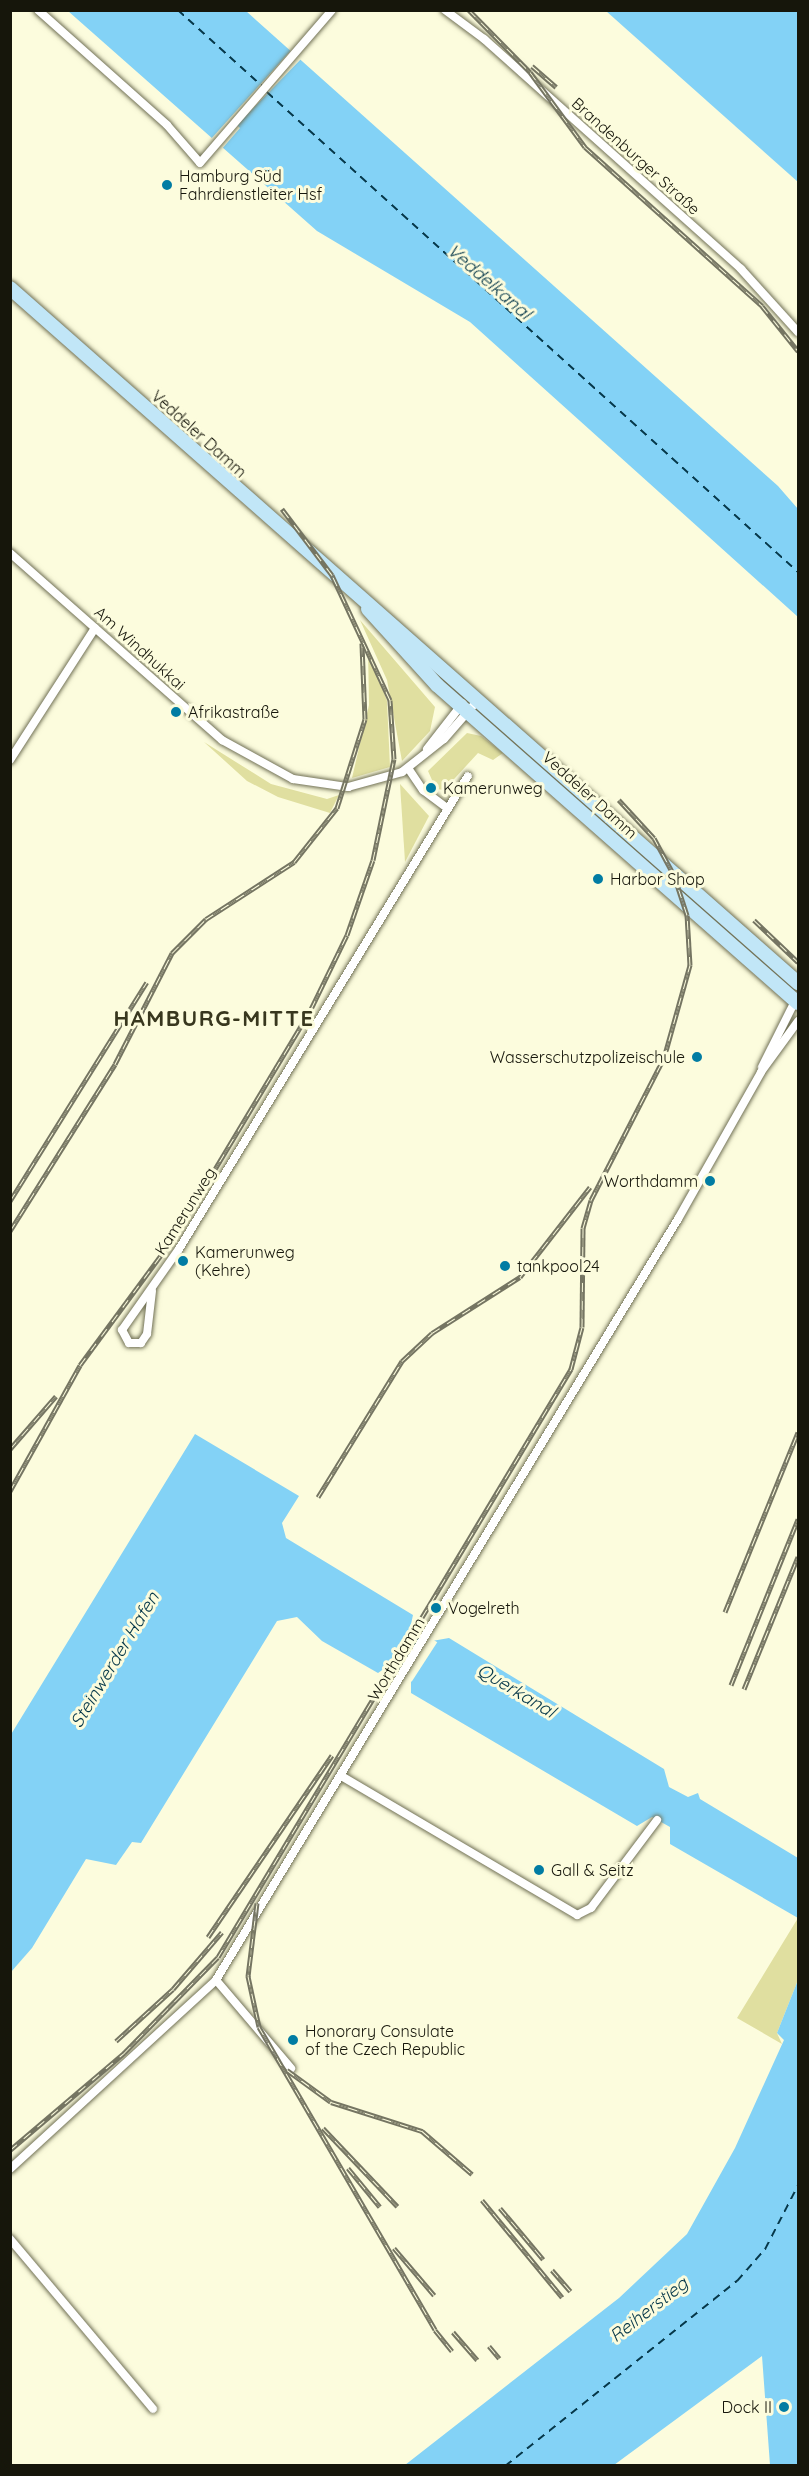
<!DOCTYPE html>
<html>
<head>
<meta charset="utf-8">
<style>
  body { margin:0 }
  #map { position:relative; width:809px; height:2476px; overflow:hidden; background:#fcfcdd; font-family:Quicksand,sans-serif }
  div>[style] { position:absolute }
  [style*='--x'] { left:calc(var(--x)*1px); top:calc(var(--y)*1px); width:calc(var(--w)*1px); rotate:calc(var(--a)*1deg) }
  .green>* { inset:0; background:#e0dfa0 }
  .water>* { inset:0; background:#83d2f6 }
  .pier>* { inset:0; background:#fcfcdd; transform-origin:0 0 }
  .ferry>* { height:1.5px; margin-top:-0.75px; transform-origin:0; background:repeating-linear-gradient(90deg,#053749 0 8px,transparent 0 14px) }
  .roads { filter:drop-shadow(0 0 2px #717156) drop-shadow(0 0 2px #717156) }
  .minor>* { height:8px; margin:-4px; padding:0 4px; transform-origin:4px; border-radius:4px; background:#fff }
  .primary>* { height:14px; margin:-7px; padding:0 7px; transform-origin:7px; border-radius:7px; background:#c1e6f7 }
  .rail>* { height:5px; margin-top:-2.5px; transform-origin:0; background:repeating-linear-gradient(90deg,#fcfcdd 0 9px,#757562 0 18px); box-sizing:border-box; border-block:2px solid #757562 }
  .dots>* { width:16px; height:16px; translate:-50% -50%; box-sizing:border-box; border:3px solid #fcfcdd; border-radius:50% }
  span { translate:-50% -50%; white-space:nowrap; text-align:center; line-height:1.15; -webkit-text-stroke:6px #fcfcdd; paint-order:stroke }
  .street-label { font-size:16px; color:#16160b }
  .poi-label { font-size:16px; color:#16160b }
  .left { translate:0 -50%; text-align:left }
  .right { translate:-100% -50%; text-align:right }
  .water-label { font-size:18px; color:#053749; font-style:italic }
  .district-label { font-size:22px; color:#38371e; font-weight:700; letter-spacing:1.5px }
  .frame { position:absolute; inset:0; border:12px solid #16160b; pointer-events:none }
</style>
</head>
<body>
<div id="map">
  <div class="green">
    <i style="clip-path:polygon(360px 620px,435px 707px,430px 731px,402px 761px,387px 680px)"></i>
    <i style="clip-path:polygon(368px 649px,387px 701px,390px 767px,352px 778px,369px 705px)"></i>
    <i style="clip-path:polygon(467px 733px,481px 736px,503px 753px,493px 760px,478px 753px,444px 790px,436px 789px,428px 771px)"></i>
    <i style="clip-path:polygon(204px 742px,271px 784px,327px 799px,339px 795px,330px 813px,278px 797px,247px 781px)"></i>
    <i style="clip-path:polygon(400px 784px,429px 816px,405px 862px)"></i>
    <i style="clip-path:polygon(798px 1918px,798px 1980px,777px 2033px,782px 2044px,737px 2018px)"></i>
  </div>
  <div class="water">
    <i style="clip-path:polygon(68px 11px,246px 11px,778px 486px,798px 509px,798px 617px,470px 322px,317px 231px)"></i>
    <i style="clip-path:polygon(606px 11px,798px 11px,798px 182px)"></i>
    <i style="clip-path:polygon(195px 1434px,299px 1496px,282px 1523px,286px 1538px,413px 1615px,410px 1629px,432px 1641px,449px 1638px,664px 1769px,669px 1787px,688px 1797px,698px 1793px,700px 1799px,798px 1858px,798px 1918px,670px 1844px,670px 1827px,652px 1817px,637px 1826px,411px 1693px,411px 1680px,388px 1666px,378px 1673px,322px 1641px,297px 1617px,277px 1621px,141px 1843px,132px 1842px,116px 1865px,86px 1859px,32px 1948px,11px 1972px,10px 1736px)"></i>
    <i style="clip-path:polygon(798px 1980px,798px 2465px,770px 2465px,762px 2356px,614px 2465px,405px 2465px,619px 2298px,687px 2234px,735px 2148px,784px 2040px,777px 2033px)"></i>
  </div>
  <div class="pier">
    <i style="clip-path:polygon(293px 48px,303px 57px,237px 125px,240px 128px,221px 150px,210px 140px)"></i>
    <i style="left:423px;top:1633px;width:17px;height:47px;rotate:33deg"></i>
  </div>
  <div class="ferry">
    <i style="--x:178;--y:10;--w:113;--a:42.1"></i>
    <i style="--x:267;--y:92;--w:716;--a:42.11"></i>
    <i style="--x:505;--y:2466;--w:297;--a:-38.6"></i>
    <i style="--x:737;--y:2281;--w:43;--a:-48.8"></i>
    <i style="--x:765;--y:2249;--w:72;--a:-62.7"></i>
  </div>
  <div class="roads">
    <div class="minor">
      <i style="--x:38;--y:10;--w:173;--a:41.7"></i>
      <i style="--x:167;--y:125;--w:50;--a:49"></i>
      <i style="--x:200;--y:163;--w:202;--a:-49.2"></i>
      <i style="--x:445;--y:10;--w:49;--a:36.6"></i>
      <i style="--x:484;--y:39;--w:345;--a:41.8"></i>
      <i style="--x:741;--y:269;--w:85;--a:47.9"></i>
      <i style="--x:10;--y:553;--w:283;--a:41.4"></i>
      <i style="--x:222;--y:740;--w:81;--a:28.8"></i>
      <i style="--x:293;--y:779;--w:56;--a:8.3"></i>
      <i style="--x:348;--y:787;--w:56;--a:-15.5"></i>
      <i style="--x:402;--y:772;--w:53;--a:-38.2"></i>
      <i style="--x:444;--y:739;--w:52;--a:-48.9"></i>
      <i style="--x:427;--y:749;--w:58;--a:-52"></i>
      <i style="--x:10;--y:760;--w:157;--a:-57.2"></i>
      <i style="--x:408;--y:768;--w:27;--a:56"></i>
      <i style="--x:423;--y:790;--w:31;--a:37"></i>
      <i style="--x:762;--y:1067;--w:76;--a:-63.4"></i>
      <i style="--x:152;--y:1291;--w:43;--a:96.6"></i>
      <i style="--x:147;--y:1334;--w:11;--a:124"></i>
      <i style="--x:141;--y:1343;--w:12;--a:180"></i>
      <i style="--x:129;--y:1343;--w:15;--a:-118"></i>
      <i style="--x:122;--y:1330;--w:99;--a:-54.9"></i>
      <i style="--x:179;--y:1249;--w:554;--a:-58.58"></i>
      <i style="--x:343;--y:1777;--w:272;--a:30.5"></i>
      <i style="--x:577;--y:1915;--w:16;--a:-27"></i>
      <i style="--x:591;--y:1908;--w:110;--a:-53.1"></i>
      <i style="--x:216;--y:1980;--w:116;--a:49.6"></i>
      <i style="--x:10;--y:2169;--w:280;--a:-42.5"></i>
      <i style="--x:216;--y:1980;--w:890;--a:-58.74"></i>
      <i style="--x:678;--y:1219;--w:169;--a:-60.5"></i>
      <i style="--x:761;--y:1072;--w:63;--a:-54"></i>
      <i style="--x:10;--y:2239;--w:222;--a:49.9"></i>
    </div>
    <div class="primary">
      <i style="--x:10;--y:288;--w:1051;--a:41.41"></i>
      <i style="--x:368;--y:609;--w:103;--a:47.8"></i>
      <i style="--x:437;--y:685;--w:481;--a:41.4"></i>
    </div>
  </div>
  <div class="rail">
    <i style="--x:469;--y:10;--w:87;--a:45.5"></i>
    <i style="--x:530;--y:72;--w:93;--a:53.7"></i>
    <i style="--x:585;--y:147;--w:238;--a:41.9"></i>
    <i style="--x:762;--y:306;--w:58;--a:51.3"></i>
    <i style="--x:532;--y:66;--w:32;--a:41"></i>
    <i style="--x:754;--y:920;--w:61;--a:43.7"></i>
    <i style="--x:10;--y:1201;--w:258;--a:-58"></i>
    <i style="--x:10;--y:1231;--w:197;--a:-57.8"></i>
    <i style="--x:115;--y:1064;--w:125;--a:-62.8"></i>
    <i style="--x:172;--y:953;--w:48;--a:-45"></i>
    <i style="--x:206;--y:919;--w:105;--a:-32.9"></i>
    <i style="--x:294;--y:862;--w:69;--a:-51.5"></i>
    <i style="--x:337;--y:808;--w:93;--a:-72.5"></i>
    <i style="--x:365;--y:719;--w:76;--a:-92.3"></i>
    <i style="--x:10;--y:1449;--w:70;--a:-49"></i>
    <i style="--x:10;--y:1491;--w:144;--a:-60.9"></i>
    <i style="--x:80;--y:1365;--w:157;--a:-53.6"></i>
    <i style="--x:173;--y:1239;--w:268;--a:-59"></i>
    <i style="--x:311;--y:1009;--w:82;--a:-64.1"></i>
    <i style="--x:347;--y:935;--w:79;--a:-70.9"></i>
    <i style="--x:373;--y:860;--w:103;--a:-78.3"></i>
    <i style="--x:394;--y:759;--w:59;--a:-93.9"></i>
    <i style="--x:390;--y:700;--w:138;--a:-114.9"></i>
    <i style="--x:332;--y:575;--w:83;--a:-127.1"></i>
    <i style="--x:318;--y:1497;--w:160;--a:-58.3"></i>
    <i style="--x:402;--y:1361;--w:41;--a:-43"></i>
    <i style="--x:432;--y:1333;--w:104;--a:-32.5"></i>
    <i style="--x:520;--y:1277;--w:114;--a:-52.1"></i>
    <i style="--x:725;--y:1612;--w:194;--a:-67.9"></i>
    <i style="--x:731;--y:1685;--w:179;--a:-68"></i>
    <i style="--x:744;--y:1689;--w:143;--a:-67.8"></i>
    <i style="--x:257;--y:1903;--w:74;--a:97"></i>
    <i style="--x:248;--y:1976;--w:52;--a:77.8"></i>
    <i style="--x:259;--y:2027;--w:350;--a:59.8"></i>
    <i style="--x:435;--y:2330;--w:27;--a:51"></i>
    <i style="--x:208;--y:1937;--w:220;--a:-55.7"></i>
    <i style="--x:116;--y:2041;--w:77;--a:-42.4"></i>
    <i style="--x:173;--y:1989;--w:75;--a:-49.3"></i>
    <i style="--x:287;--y:2070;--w:54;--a:36"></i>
    <i style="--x:331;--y:2102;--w:96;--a:17.7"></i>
    <i style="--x:422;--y:2131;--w:66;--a:40.7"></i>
    <i style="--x:323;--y:2128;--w:108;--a:46.5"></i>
    <i style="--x:10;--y:2150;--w:150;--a:-40.4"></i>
    <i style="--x:124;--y:2053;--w:134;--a:-45.6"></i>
    <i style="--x:218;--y:1957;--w:686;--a:-59.02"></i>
    <i style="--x:571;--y:1369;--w:43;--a:-75.3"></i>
    <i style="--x:582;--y:1327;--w:99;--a:-89.4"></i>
    <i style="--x:583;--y:1228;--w:29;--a:-74"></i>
    <i style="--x:591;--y:1200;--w:160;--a:-62.8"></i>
    <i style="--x:664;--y:1058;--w:97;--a:-74.4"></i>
    <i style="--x:690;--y:965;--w:50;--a:-93.4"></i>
    <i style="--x:687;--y:915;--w:40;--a:-108"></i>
    <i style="--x:675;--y:877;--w:44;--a:-118.3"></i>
    <i style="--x:654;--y:838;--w:52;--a:-132.6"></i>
    <i style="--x:348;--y:2168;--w:50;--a:50.6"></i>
    <i style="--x:482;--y:2200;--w:126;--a:50.5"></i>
    <i style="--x:500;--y:2208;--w:67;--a:49.9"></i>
    <i style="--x:394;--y:2248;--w:62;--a:49.6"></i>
    <i style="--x:552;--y:2270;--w:28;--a:49"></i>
    <i style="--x:453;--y:2332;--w:37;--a:49"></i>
    <i style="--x:489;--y:2346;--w:16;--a:50"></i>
  </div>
  <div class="dots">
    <i style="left:167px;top:185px;background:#017ca3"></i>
    <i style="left:176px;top:712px;background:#017ca3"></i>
    <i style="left:431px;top:788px;background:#017ca3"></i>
    <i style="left:598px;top:879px;background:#017ca3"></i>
    <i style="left:697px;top:1057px;background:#017ca3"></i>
    <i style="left:710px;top:1181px;background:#017ca3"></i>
    <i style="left:183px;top:1261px;background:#017ca3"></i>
    <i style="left:505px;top:1266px;background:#017ca3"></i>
    <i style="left:436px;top:1608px;background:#017ca3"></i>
    <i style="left:539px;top:1870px;background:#017ca3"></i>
    <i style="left:293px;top:2040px;background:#017ca3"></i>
    <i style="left:784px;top:2407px;background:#017ca3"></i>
  </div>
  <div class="street-label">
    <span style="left:636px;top:156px;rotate:42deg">Brandenburger Straße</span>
    <span style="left:199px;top:434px;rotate:42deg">Veddeler Damm</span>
    <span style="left:140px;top:648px;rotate:42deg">Am Windhukkai</span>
    <span style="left:590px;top:795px;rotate:42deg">Veddeler Damm</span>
    <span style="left:185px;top:1211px;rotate:-58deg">Kamerunweg</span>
    <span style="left:396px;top:1659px;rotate:-59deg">Worthdamm</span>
  </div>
  <div class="poi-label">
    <span class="left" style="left:179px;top:185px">Hamburg Süd<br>Fahrdienstleiter Hsf</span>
    <span class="left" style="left:188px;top:712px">Afrikastraße</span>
    <span class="left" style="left:443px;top:788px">Kamerunweg</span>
    <span class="left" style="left:610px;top:879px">Harbor Shop</span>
    <span class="right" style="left:685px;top:1057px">Wasserschutzpolizeischule</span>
    <span class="right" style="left:698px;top:1181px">Worthdamm</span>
    <span class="left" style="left:195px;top:1261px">Kamerunweg<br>(Kehre)</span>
    <span class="left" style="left:517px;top:1266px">tankpool24</span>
    <span class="left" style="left:448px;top:1608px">Vogelreth</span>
    <span class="left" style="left:551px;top:1870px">Gall &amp; Seitz</span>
    <span class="left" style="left:305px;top:2040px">Honorary Consulate<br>of the Czech Republic</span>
    <span class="right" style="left:772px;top:2407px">Dock II</span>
  </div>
  <div class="water-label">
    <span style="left:489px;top:282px;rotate:41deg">Veddelkanal</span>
    <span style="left:115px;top:1660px;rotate:-59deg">Steinwerder Hafen</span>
    <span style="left:516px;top:1691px;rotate:31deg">Querkanal</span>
    <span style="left:649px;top:2310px;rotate:-38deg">Reiherstieg</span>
  </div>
  <div class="district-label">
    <span style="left:214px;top:1019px">HAMBURG-MITTE</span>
  </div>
  <div class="frame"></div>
</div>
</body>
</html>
